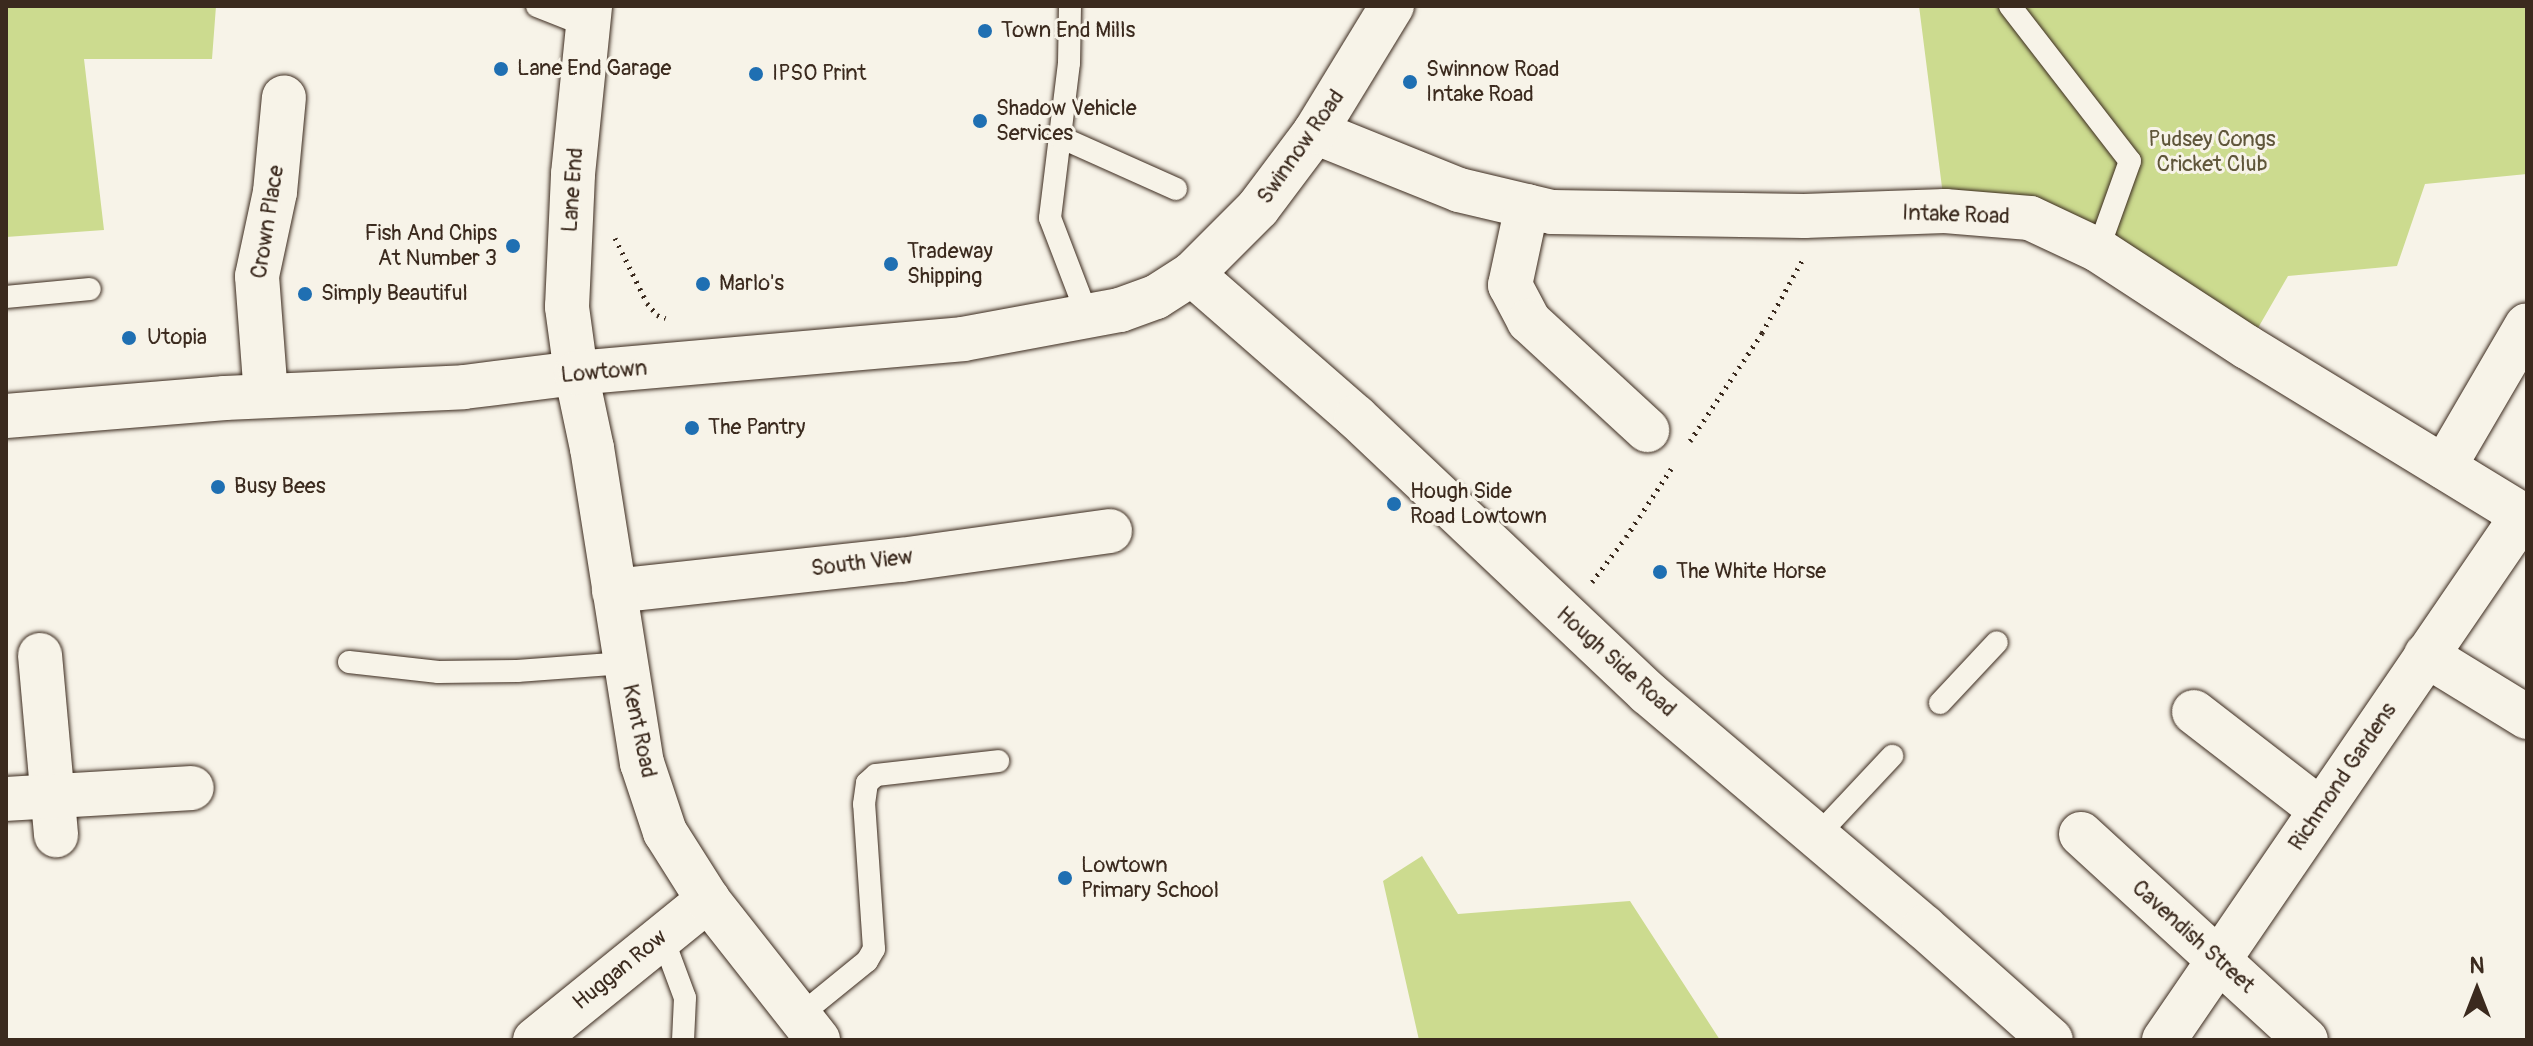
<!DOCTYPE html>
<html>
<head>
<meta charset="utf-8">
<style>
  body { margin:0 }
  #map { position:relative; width:2533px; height:1046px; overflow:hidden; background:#f7f3e8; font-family:Pangolin,sans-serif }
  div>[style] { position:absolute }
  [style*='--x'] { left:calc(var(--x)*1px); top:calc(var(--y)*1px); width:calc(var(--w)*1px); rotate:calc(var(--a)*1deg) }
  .green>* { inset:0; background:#ccdb8f }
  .path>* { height:5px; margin-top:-2.5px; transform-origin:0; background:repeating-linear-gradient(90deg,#3b2a1e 0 2px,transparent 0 8px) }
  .roads { filter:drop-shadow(0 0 2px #3b2a1e) drop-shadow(0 0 2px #3b2a1e) }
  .lane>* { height:22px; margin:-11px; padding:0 11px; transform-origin:11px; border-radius:11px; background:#f7f3e8 }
  .street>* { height:44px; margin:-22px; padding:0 22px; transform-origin:22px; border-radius:22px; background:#f7f3e8 }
  .secondary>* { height:44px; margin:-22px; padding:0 22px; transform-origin:22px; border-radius:22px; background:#f7f3e8 }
  .dots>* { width:22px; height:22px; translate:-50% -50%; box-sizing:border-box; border:4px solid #f7f3e8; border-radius:50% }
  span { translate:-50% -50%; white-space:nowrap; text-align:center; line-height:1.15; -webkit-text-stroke:6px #f7f3e8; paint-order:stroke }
  .poi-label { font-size:22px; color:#3b2a1e }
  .left { translate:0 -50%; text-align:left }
  .right { translate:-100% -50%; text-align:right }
  .park-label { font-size:22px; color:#5f563a }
  .street-label { font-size:22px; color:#3b2a1e }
  .frame { position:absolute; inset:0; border:8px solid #3b2a1e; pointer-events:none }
  .north { position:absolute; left:2437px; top:950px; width:80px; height:80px; -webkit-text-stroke:6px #f7f3e8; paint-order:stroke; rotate:0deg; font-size:22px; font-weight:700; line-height:32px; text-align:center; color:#3b2a1e }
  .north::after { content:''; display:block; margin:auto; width:28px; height:36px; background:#3b2a1e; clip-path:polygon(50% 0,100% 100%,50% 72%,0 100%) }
</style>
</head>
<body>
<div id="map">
  <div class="green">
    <i style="clip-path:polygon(6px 6px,216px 6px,212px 59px,84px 59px,104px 230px,6px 237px)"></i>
    <i style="clip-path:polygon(1919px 6px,2527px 6px,2527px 174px,2425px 184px,2397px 266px,2288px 276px,2247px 347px,2098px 250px,1945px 211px)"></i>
    <i style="clip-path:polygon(1422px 856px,1458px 914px,1630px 901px,1720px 1040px,1419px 1040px,1383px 881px)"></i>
  </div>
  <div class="path">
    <i style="--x:615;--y:238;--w:72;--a:63.8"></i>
    <i style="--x:647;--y:303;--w:16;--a:50"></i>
    <i style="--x:657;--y:315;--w:9;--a:21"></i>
    <i style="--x:1690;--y:441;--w:130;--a:-56.3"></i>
    <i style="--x:1762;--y:333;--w:85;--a:-61"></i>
    <i style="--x:1592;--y:582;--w:56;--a:-52.9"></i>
    <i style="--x:1626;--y:537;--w:82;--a:-56.5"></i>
  </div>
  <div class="roads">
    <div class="lane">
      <i style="--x:537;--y:6;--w:57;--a:21.6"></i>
      <i style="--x:1070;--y:6;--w:57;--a:91"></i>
      <i style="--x:1069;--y:63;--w:156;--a:97"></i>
      <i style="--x:1050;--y:218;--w:106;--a:69"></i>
      <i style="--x:2010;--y:6;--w:196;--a:52.3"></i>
      <i style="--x:2130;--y:161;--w:95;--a:109.8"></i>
      <i style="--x:1060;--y:137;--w:127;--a:24.1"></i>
      <i style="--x:6;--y:297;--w:84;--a:-5.4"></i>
      <i style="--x:349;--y:662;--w:90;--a:6.4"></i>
      <i style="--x:438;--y:672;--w:79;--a:-0.7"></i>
      <i style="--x:517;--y:671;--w:108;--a:-4.2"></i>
      <i style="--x:1940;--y:703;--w:83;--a:-46.9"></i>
      <i style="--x:1817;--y:836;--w:110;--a:-46.8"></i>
      <i style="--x:662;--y:936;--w:66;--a:69.6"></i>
      <i style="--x:685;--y:998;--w:42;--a:92.7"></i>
      <i style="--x:798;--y:1017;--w:89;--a:-39.1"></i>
      <i style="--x:867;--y:961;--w:14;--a:-60"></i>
      <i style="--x:874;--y:949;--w:145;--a:-93.9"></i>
      <i style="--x:864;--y:804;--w:21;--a:-82"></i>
      <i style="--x:867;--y:783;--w:12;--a:-42"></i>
      <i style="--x:876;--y:775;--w:123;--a:-6.5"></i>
    </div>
    <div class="street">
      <i style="--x:1315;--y:132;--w:155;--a:21.9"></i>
      <i style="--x:1459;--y:190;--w:96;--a:13.3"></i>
      <i style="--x:1552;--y:212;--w:252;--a:0.9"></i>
      <i style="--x:1804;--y:216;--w:141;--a:-2"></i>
      <i style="--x:1945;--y:211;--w:85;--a:4.7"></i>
      <i style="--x:2030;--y:218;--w:75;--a:25.2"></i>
      <i style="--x:2098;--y:250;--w:178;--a:33.1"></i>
      <i style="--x:2247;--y:347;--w:328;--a:31.4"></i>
      <i style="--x:1527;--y:206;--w:81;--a:102.1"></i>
      <i style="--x:1510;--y:285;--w:41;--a:62.2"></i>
      <i style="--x:1529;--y:321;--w:161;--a:42.7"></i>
      <i style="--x:576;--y:373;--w:67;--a:-97.8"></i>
      <i style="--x:567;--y:307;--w:133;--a:-87.4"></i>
      <i style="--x:573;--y:174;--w:169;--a:-84.2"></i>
      <i style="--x:266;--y:396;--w:120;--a:-94.3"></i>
      <i style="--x:257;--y:276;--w:86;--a:-77.9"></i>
      <i style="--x:275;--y:192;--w:95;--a:-84.6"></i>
      <i style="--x:2444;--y:467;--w:164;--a:-59.7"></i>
      <i style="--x:614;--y:591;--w:289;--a:-6.2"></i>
      <i style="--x:901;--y:560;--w:211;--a:-7.9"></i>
      <i style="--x:40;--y:655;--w:181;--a:84.9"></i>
      <i style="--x:2426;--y:655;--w:119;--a:31.5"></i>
      <i style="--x:2194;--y:712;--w:160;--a:37.7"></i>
      <i style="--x:6;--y:799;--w:186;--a:-3.4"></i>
      <i style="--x:2081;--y:834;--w:305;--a:42.5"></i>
      <i style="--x:535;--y:1040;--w:223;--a:-39"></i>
      <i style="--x:2164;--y:1040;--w:636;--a:-55.64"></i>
    </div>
    <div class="secondary">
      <i style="--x:1192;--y:274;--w:218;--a:41.1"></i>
      <i style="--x:1356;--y:417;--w:402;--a:43.4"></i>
      <i style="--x:1648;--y:693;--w:362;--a:40.3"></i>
      <i style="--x:1924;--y:927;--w:170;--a:41.7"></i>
      <i style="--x:576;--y:373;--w:77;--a:78"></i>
      <i style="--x:592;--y:448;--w:319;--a:81"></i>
      <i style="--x:642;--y:763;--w:73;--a:71.6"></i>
      <i style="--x:665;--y:832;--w:80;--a:57.7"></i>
      <i style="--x:708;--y:900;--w:178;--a:51.8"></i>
      <i style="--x:6;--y:416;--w:220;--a:-4.7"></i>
      <i style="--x:225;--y:398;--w:239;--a:-2.6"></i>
      <i style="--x:464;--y:387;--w:113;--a:-7.1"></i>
      <i style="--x:576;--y:373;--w:388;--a:-5"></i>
      <i style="--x:963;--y:339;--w:160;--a:-10.5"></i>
      <i style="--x:1120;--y:310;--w:38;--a:-20"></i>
      <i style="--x:1156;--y:297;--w:43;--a:-32.6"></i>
      <i style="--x:1192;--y:274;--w:93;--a:-45"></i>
      <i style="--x:1258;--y:208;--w:95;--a:-53.1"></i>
      <i style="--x:1315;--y:132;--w:148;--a:-58.6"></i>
    </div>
  </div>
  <div class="dots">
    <i style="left:985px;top:31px;background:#1f6fb2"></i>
    <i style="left:501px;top:69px;background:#1f6fb2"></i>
    <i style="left:756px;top:74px;background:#1f6fb2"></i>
    <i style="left:1410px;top:82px;background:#1f6fb2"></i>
    <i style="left:980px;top:121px;background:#1f6fb2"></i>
    <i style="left:513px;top:246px;background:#1f6fb2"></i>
    <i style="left:891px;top:264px;background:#1f6fb2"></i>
    <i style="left:703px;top:284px;background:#1f6fb2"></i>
    <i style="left:305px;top:294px;background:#1f6fb2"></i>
    <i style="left:129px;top:338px;background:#1f6fb2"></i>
    <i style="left:692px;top:428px;background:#1f6fb2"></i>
    <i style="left:218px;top:487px;background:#1f6fb2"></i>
    <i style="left:1394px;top:504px;background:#1f6fb2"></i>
    <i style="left:1660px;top:572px;background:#1f6fb2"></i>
    <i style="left:1065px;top:878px;background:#1f6fb2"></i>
  </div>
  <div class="poi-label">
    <span class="left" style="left:1001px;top:31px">Town End Mills</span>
    <span class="left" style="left:517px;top:69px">Lane End Garage</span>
    <span class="left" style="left:1426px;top:82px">Swinnow Road<br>Intake Road</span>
    <span class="left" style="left:772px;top:74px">IPSO Print</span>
    <span class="left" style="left:996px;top:121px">Shadow Vehicle<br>Services</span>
    <span class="right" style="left:497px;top:246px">Fish And Chips<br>At Number 3</span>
    <span class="left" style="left:907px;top:264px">Tradeway<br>Shipping</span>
    <span class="left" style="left:719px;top:284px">Marlo's</span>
    <span class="left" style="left:321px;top:294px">Simply Beautiful</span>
    <span class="left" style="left:147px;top:338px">Utopia</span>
    <span class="left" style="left:708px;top:428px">The Pantry</span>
    <span class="left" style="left:234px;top:487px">Busy Bees</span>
    <span class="left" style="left:1410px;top:504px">Hough Side<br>Road Lowtown</span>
    <span class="left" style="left:1676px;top:572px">The White Horse</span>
    <span class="left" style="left:1081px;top:878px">Lowtown<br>Primary School</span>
  </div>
  <div class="park-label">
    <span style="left:2212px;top:152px">Pudsey Congs<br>Cricket Club</span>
  </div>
  <div class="street-label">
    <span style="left:1301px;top:147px;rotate:-55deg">Swinnow Road</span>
    <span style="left:573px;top:190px;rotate:-86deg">Lane End</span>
    <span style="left:1956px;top:215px;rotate:2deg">Intake Road</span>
    <span style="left:268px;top:222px;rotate:-81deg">Crown Place</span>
    <span style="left:604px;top:372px;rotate:-5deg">Lowtown</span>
    <span style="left:862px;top:563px;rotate:-7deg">South View</span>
    <span style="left:1616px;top:662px;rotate:42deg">Hough Side Road</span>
    <span style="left:639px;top:731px;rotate:78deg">Kent Road</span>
    <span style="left:2343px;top:777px;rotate:-56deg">Richmond Gardens</span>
    <span style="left:2193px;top:937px;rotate:42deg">Cavendish Street</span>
    <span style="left:620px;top:970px;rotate:-39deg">Huggan Row</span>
  </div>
  <div class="frame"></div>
  <div class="north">N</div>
</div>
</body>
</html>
